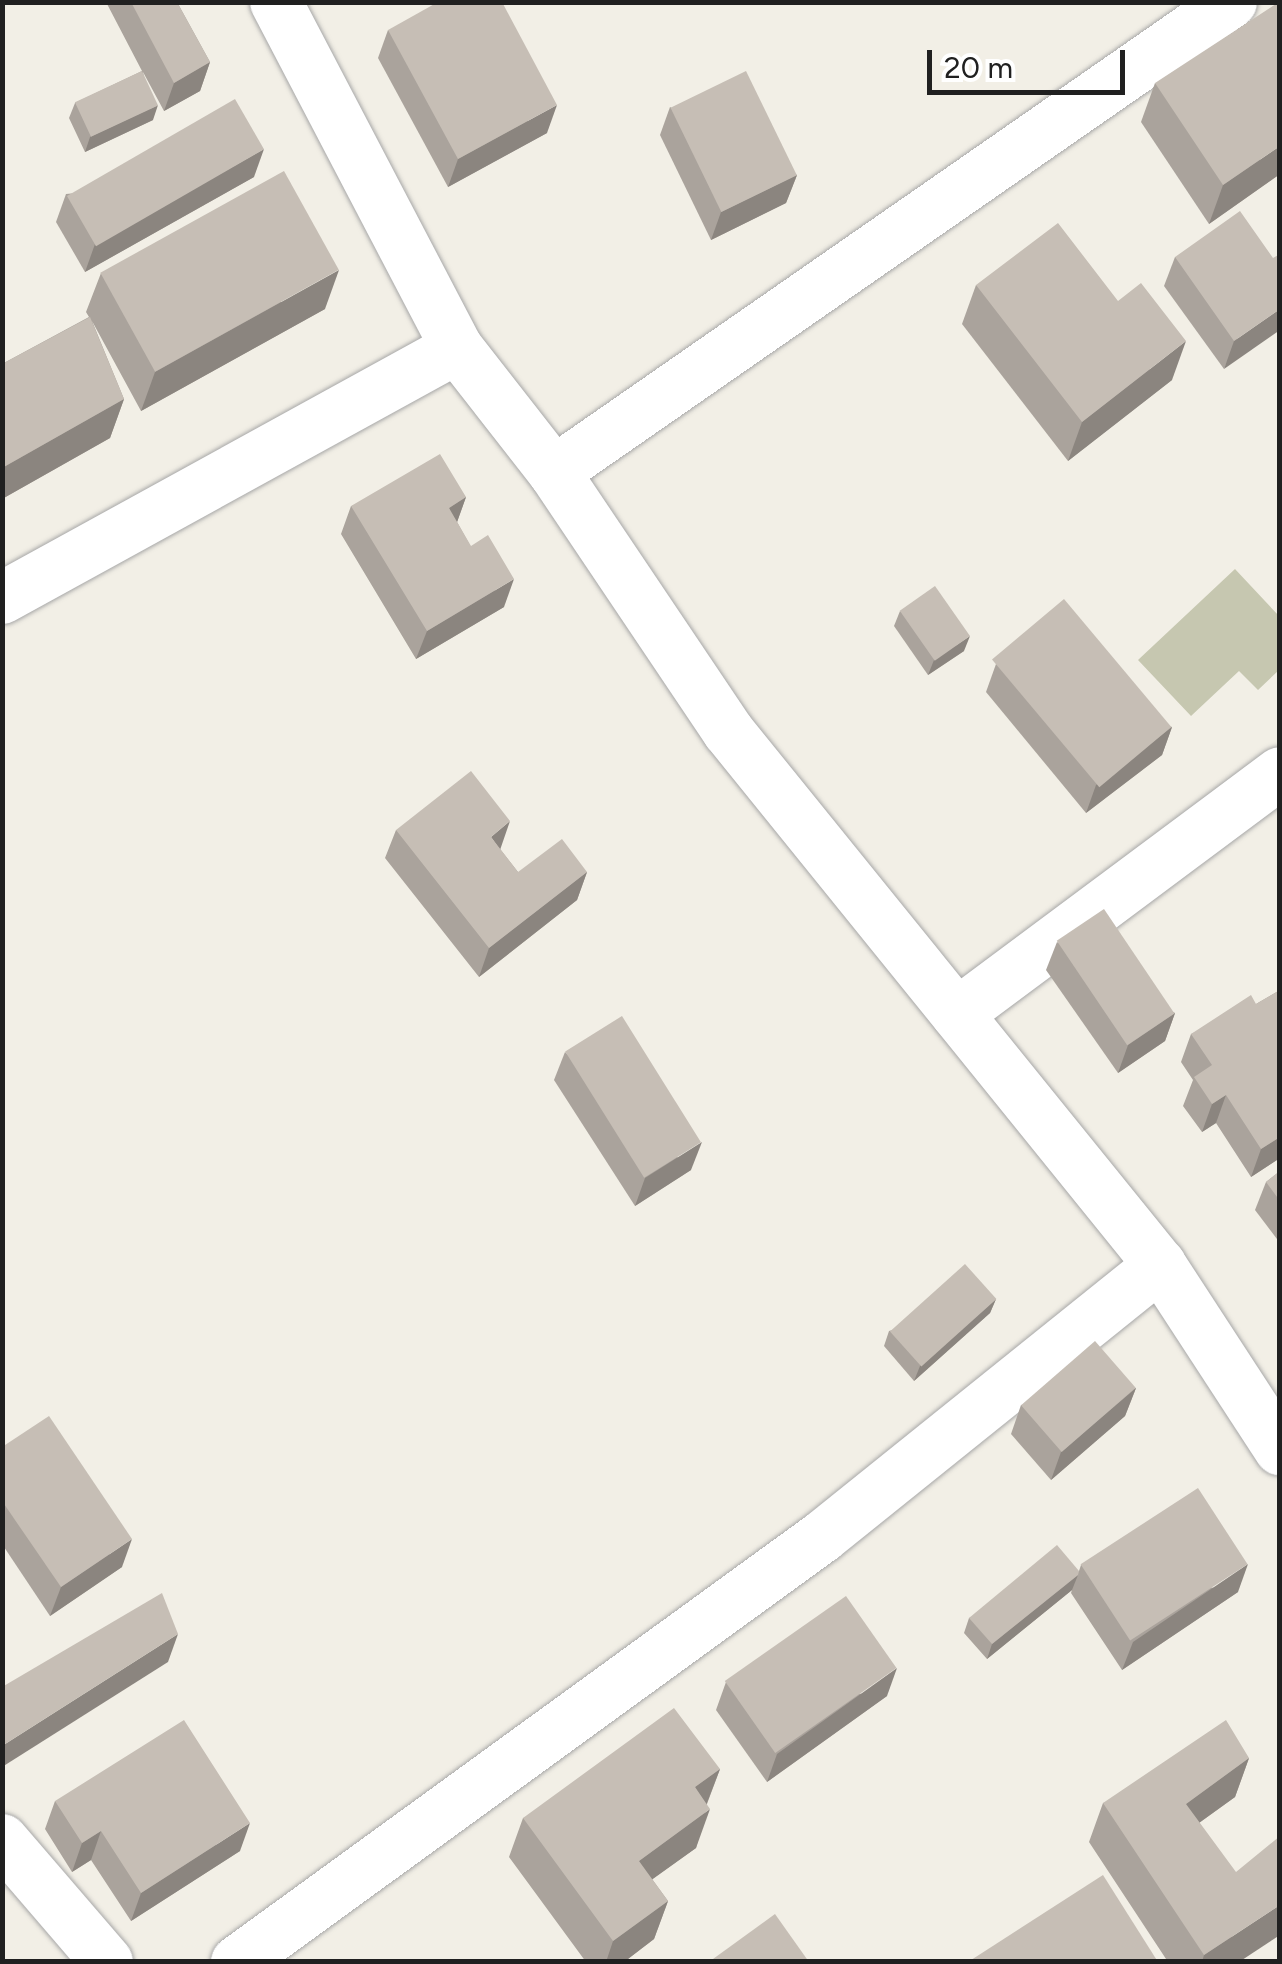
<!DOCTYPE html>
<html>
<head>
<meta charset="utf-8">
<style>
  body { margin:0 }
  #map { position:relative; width:1282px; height:1964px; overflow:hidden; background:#f2efe6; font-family:Figtree,sans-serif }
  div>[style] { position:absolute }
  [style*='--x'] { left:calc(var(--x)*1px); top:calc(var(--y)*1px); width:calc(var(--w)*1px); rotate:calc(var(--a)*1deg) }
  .construction>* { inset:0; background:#c6c7b0 }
  .roads { filter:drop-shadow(0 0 2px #a7a7a7) drop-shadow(0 0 2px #a7a7a7) }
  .minor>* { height:52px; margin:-26px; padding:0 26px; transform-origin:26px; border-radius:26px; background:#fff }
  .wall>* { inset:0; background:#aaa39c }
  .shaded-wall>* { inset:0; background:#8b857f }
  .building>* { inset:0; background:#c6beb5; transform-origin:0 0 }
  span { translate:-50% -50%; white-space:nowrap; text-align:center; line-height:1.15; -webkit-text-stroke:10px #fff; paint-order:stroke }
  .frame { position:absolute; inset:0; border:5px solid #202020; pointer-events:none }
  .scale { position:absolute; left:927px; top:50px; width:198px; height:45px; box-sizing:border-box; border:5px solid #202020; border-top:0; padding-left:12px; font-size:30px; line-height:35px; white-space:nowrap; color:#202020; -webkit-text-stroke:8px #fff; paint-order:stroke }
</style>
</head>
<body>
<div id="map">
  <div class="construction">
    <i style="clip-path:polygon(1235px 569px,1279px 616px,1279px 670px,1258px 690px,1239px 671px,1191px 716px,1138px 660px)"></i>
  </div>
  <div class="roads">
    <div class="minor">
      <i style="--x:276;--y:2;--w:390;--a:62.4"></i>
      <i style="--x:457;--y:348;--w:157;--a:52"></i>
      <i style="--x:554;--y:472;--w:312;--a:56.1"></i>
      <i style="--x:728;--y:731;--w:687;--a:51.03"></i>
      <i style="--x:1160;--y:1265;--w:220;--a:56.9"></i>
      <i style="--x:554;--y:472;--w:824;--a:-34.77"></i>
      <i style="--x:2;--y:598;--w:519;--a:-28.79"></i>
      <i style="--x:957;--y:1014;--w:403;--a:-36.7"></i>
      <i style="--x:2;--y:1840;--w:161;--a:49.3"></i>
      <i style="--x:237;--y:1962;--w:723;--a:-36"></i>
      <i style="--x:822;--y:1537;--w:434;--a:-38.8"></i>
    </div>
  </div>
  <div class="wall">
    <i style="clip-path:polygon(106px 2px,177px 2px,210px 62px,200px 91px,164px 111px,143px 72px,153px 120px,85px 152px,69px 118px,75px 103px,142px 71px)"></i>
    <i style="clip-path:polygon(388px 30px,547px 133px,448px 187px,378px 58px)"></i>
    <i style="clip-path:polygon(1155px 83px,1280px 174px,1209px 224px,1141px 122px)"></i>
    <i style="clip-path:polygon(670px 107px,797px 175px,786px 203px,711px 240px,660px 135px)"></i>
    <i style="clip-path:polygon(254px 177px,85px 272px,56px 222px,66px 194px)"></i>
    <i style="clip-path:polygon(1175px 257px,1273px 258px,1224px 369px,1164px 286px)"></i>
    <i style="clip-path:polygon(101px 273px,325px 309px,141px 411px,92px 321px,124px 399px,110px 438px,2px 499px,2px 364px,89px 317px,86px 312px)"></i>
    <i style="clip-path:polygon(976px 285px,1172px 380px,1068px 461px,962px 324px)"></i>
    <i style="clip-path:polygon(466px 497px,457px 522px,504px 607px,416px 659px,341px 534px,351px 506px)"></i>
    <i style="clip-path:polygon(900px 611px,964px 651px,928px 675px,894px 626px)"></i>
    <i style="clip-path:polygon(996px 664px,1172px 727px,1162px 755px,1086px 813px,986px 692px)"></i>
    <i style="clip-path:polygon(396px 830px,500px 849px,518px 872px,587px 872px,577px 900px,479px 977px,385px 858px)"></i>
    <i style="clip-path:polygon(1057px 942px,1175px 1013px,1165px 1041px,1118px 1073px,1046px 970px)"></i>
    <i style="clip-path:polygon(1280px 990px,1280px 1158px,1251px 1177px,1216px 1123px,1202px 1132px,1183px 1106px,1193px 1080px,1181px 1062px,1191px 1034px,1256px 1004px)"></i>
    <i style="clip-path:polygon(565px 1052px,691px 1170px,635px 1206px,554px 1080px)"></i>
    <i style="clip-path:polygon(1280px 1171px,1280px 1243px,1255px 1210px,1266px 1182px)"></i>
    <i style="clip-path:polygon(996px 1299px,990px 1313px,914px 1381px,884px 1346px,889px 1331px)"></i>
    <i style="clip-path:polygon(1136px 1388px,1125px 1416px,1051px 1480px,1011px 1434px,1021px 1405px)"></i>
    <i style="clip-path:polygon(2px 1447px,122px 1567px,50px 1616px,2px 1544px)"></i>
    <i style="clip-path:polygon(1081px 1565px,1238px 1592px,1122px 1670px,1071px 1593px,1072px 1590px,987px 1659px,964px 1633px,969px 1618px,1079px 1571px)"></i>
    <i style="clip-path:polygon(726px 1682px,887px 1696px,767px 1782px,716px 1710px)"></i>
    <i style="clip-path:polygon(1249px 1758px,1235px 1797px,1199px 1823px,1239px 1962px,1168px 1962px,1089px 1842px,1103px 1803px)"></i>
    <i style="clip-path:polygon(720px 1769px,707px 1804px,696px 1848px,652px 1879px,668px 1901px,654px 1939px,624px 1962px,586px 1962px,509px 1857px,523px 1818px)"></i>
    <i style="clip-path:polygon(55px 1801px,240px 1851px,131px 1921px,91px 1860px,72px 1872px,45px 1829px)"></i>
  </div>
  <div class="shaded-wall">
    <i style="clip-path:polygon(210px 62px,200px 91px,164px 111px,174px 83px)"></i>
    <i style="clip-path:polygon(158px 105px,153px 120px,85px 152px,90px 137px)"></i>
    <i style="clip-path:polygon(557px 105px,547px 133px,448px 187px,458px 159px)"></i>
    <i style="clip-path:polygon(1280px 146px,1280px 174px,1209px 224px,1223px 185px)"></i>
    <i style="clip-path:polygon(264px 149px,254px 177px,85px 272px,95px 244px)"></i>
    <i style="clip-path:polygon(797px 175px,786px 203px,711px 240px,721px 212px)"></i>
    <i style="clip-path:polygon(339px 270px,325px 309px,141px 411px,155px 372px)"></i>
    <i style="clip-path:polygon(1280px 309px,1280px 330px,1224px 369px,1234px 341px)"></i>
    <i style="clip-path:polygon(1186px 341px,1172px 380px,1068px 461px,1082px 422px)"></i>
    <i style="clip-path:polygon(124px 399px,110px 438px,2px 499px,2px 468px)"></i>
    <i style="clip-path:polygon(466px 497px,456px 525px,449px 508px)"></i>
    <i style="clip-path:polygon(514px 579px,504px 607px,416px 659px,427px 631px)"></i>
    <i style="clip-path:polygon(970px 636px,964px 651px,928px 675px,934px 660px)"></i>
    <i style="clip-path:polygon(1172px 727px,1162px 755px,1086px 813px,1096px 785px)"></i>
    <i style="clip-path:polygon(510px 821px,500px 850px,491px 837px)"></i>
    <i style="clip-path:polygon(587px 872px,577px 900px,479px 977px,489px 948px)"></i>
    <i style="clip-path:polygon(1175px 1013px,1165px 1041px,1118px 1073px,1128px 1045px)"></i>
    <i style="clip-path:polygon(1226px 1095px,1216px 1123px,1202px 1132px,1212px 1104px)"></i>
    <i style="clip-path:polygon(1280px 1137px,1280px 1158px,1251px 1177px,1261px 1149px)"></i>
    <i style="clip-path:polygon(702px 1142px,691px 1170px,635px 1206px,645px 1178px)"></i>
    <i style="clip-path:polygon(996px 1299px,990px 1313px,914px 1381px,920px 1366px)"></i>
    <i style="clip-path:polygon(1136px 1388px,1125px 1416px,1051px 1480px,1061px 1452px)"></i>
    <i style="clip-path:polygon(132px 1539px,122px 1567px,50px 1616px,61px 1587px)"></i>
    <i style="clip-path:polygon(1248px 1564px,1238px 1592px,1122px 1670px,1133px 1642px)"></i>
    <i style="clip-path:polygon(1078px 1575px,1072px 1590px,987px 1659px,992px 1644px)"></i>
    <i style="clip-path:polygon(178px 1634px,168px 1662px,2px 1767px,2px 1746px)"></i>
    <i style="clip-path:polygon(897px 1668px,887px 1696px,767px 1782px,777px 1754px)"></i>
    <i style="clip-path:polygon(1249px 1758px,1235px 1797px,1171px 1843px,1186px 1804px)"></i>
    <i style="clip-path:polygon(720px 1769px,705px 1808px,695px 1787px)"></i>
    <i style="clip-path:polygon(710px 1809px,696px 1848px,625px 1899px,639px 1861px)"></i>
    <i style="clip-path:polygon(250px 1823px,240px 1851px,131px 1921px,141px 1893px)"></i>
    <i style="clip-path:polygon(101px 1831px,91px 1860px,72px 1872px,82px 1843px)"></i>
    <i style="clip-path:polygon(668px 1901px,654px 1939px,624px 1962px,606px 1962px,613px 1941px)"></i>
    <i style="clip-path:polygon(1280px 1905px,1280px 1935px,1239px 1962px,1202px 1962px,1204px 1955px)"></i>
  </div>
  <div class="building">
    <i style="clip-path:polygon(131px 2px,177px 2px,210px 62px,174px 83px)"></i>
    <i style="clip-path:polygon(438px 2px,502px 2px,557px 105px,458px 159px,388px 30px)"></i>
    <i style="clip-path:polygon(1279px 2px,1280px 146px,1223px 185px,1155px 83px)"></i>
    <i style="left:142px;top:71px;width:38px;height:74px;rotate:65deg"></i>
    <i style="left:746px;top:71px;width:116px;height:84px;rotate:64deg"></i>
    <i style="left:235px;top:99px;width:58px;height:194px;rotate:60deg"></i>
    <i style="left:284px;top:171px;width:113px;height:210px;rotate:61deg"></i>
    <i style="clip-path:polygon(1240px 211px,1273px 258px,1280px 254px,1280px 309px,1234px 341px,1175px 257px)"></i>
    <i style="clip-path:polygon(1058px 223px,1118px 301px,1141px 283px,1186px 341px,1082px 422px,976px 285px)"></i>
    <i style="clip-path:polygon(90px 317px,124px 399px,2px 468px,2px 364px)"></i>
    <i style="clip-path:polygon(440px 454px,466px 497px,449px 508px,471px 546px,488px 535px,514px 579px,427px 631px,351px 506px)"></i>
    <i style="left:935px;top:586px;width:61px;height:43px;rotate:55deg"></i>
    <i style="left:1064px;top:599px;width:167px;height:94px;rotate:50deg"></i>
    <i style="clip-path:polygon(471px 771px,510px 821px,491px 837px,518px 872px,562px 839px,587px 872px,489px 948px,396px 830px)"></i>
    <i style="left:1104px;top:909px;width:126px;height:57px;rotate:56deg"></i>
    <i style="clip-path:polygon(1280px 990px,1280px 1137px,1261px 1149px,1226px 1095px,1212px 1104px,1194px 1077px,1212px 1065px,1191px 1034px,1251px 995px,1256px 1004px)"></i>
    <i style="left:622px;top:1016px;width:149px;height:67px;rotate:58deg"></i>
    <i style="clip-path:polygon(1280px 1171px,1280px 1201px,1266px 1182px)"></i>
    <i style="left:965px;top:1264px;width:47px;height:101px;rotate:48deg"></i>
    <i style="left:1095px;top:1341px;width:62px;height:98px;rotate:49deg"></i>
    <i style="clip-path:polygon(49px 1416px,132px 1539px,61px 1587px,2px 1501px,2px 1447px)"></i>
    <i style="left:1198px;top:1488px;width:91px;height:140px;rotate:57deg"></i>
    <i style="clip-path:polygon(1057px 1545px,1079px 1571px,1078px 1575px,992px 1644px,969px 1618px)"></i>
    <i style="clip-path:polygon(162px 1593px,178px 1634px,2px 1746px,2px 1687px)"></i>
    <i style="left:846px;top:1596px;width:88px;height:148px;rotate:55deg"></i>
    <i style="clip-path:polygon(674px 1708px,720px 1769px,695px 1787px,710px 1809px,639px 1861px,668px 1901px,613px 1941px,523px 1818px)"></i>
    <i style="clip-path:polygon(184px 1720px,250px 1823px,141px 1893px,101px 1831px,82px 1843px,55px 1801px)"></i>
    <i style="clip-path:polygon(1226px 1720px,1249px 1758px,1186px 1804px,1236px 1872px,1280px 1836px,1280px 1905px,1204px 1955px,1103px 1803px)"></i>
    <i style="clip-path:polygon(1103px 1875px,1158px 1962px,968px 1962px)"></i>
    <i style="clip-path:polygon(775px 1914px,809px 1962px,715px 1962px,713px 1959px)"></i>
  </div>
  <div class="frame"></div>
  <div class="scale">20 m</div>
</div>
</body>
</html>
